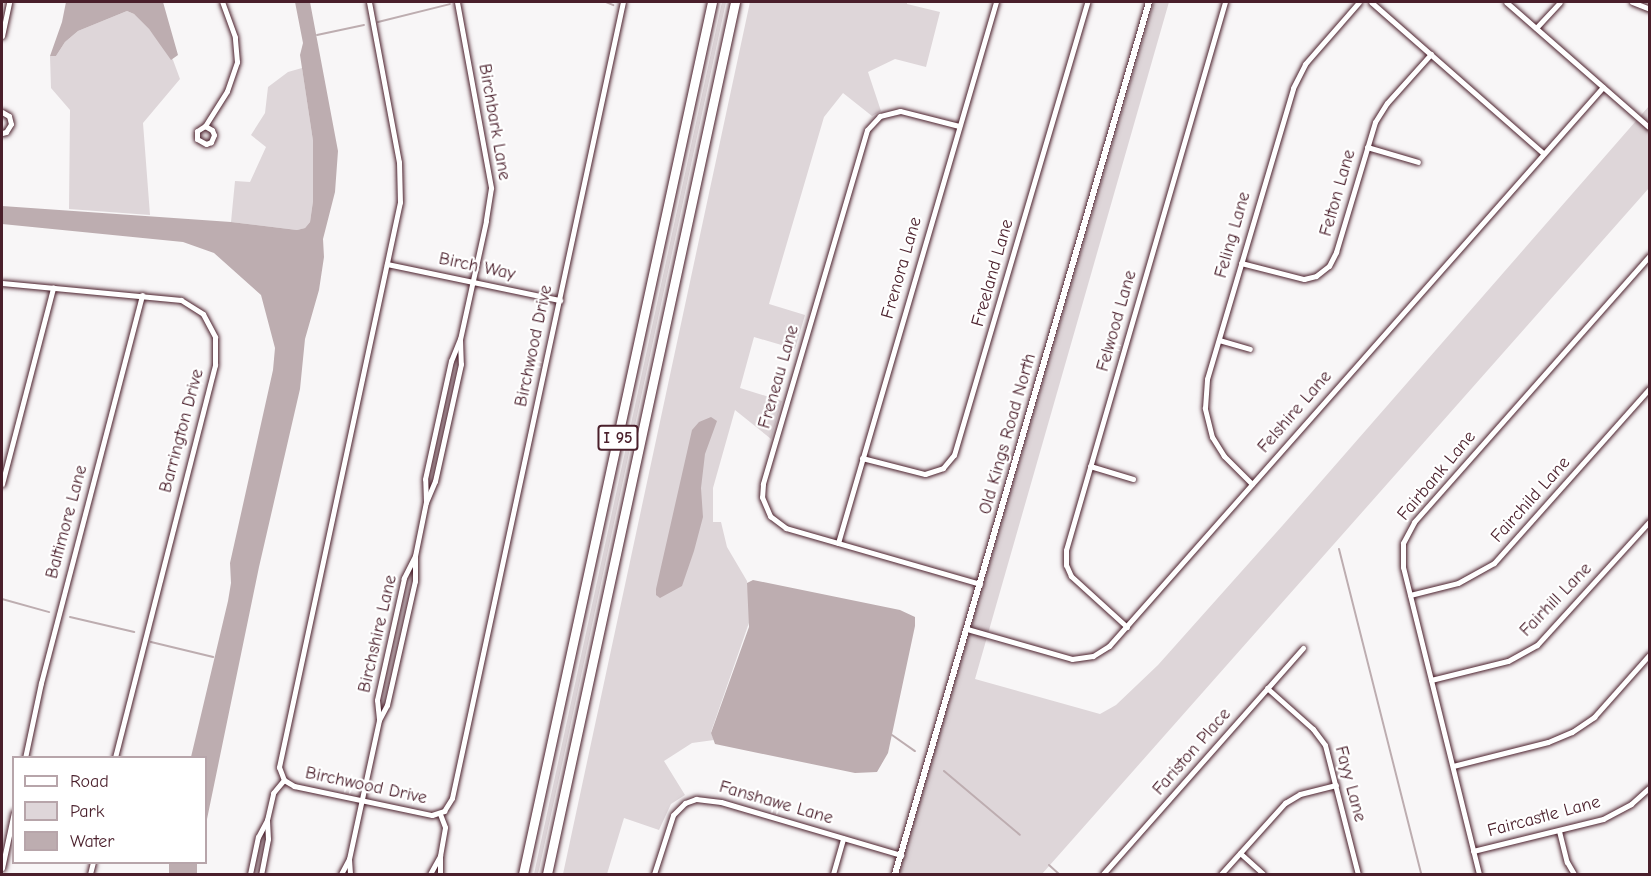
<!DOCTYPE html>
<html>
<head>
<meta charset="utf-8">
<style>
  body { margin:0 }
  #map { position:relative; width:1651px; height:876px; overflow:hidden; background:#f8f6f7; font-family:"Comic Neue",sans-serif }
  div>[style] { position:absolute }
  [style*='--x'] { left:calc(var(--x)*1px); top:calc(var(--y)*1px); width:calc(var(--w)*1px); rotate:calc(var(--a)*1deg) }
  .green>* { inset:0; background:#ded6d9 }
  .water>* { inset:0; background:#bdadb0; transform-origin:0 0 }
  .stream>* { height:2px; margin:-1px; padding:0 1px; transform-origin:1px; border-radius:1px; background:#bdadb0 }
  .roads { filter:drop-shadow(0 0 2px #4a1f2b) drop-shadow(0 0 2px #4a1f2b) }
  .minor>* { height:5px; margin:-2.5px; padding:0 2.5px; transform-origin:2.5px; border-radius:2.5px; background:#fff }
  .tertiary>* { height:6px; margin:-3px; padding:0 3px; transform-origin:3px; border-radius:3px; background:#fff }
  .motorway>* { height:9px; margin:-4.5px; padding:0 4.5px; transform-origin:4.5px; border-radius:4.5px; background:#fff }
  span { translate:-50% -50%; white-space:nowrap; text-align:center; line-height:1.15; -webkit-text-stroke:4.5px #fff; paint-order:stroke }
  .shield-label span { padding:2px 4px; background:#fff; border:2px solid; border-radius:4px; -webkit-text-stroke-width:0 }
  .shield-label { font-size:16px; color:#4a1f2b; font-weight:700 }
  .street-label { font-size:18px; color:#4a1f2b }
  .frame { position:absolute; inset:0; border:3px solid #4a1f2b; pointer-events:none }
  .legend { position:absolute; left:12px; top:756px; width:195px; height:108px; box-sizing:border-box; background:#fff; border:2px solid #b7a5aa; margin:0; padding:8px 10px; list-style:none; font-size:18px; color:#4a1f2b }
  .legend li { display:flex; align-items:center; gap:12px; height:30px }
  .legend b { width:30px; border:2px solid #b7a5aa }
</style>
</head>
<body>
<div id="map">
  <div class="green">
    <i style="clip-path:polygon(722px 2px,726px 2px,563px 760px,538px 874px,534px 874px)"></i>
    <i style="clip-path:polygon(750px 2px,907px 2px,907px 4px,940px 12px,926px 67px,895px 59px,868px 72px,881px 111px,872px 116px,843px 93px,824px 117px,769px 304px,805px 315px,795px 349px,754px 337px,740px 388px,782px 401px,771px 439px,735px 410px,713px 488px,713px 522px,721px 522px,727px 547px,747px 581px,751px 617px,711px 732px,714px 740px,692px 743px,664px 761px,685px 795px,671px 804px,659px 830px,624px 818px,607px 874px,563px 874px)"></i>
    <i style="clip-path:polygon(1154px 2px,1169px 2px,975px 679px,1100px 714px,1116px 705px,1158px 665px,1283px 525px,1649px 106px,1649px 188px,1042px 874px,899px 874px)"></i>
    <i style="clip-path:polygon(127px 11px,134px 14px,149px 29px,173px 60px,180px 79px,143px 123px,150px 215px,69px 209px,70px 110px,51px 88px,50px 56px,56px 56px,65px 42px,78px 31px)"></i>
    <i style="clip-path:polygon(302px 68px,313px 141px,313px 201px,310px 222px,305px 228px,297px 230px,231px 222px,235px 181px,250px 182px,266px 147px,251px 135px,265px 113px,268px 87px,288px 72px)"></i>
  </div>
  <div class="water">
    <i style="clip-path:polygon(66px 2px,163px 2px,178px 55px,171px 60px,149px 29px,134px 14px,127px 11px,78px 31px,65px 42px,56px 56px,50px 56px,62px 22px)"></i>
    <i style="clip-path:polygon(295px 2px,310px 2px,338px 151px,335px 192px,323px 239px,324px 257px,319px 290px,305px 339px,300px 389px,259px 567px,206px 824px,206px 758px,191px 757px,228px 601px,231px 583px,230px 563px,273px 370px,275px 348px,261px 295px,214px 253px,183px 242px,2px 224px,2px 206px,231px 222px,297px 230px,305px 228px,310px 222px,313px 201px,313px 141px,300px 55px,303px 43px)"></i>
    <i style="clip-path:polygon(711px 417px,717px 421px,705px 454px,701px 488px,703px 517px,694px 551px,682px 586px,660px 598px,656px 595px,656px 589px,692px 430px,699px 422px)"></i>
    <i style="clip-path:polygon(753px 580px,900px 610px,915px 617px,915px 626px,888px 753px,877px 772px,855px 773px,715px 744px,711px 733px,749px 627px,747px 583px)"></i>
    <i style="left:169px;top:863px;width:28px;height:11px"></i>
  </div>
  <div class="stream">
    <i style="--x:606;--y:2;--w:8;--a:23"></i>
    <i style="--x:378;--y:22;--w:74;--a:-14"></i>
    <i style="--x:317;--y:35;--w:48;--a:-12"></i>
    <i style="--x:1339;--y:549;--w:335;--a:75.8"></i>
    <i style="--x:2;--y:599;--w:49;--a:15.5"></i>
    <i style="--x:70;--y:617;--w:66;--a:13.2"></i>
    <i style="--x:151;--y:642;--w:64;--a:13.6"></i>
    <i style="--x:892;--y:735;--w:28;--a:35"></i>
    <i style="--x:944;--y:771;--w:99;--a:40.1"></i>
    <i style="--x:1049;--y:865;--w:13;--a:42"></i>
  </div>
  <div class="roads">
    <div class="minor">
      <i style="--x:369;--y:2;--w:163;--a:79.4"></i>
      <i style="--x:399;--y:162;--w:40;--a:88.6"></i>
      <i style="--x:400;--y:202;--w:578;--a:102.09"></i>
      <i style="--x:279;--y:767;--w:14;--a:69"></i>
      <i style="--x:284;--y:780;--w:12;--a:31"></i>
      <i style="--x:294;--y:786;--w:141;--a:11.9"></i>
      <i style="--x:432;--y:815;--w:13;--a:-18"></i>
      <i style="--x:444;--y:811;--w:15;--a:-58"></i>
      <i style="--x:452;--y:798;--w:814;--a:-77.88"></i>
      <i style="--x:457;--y:2;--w:189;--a:79.6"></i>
      <i style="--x:491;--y:188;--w:33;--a:99"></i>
      <i style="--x:486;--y:221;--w:121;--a:102.4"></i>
      <i style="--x:1371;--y:2;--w:229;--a:41.3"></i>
      <i style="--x:1506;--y:2;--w:191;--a:41.2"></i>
      <i style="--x:1632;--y:2;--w:19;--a:21"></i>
      <i style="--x:1536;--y:28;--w:35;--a:-47"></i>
      <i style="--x:2;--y:36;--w:35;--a:-78"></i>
      <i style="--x:2;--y:112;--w:8;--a:30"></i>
      <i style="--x:9;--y:116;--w:8;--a:76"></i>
      <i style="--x:11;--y:124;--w:9;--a:122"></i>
      <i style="--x:6;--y:132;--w:4;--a:166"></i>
      <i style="--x:205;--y:126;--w:8;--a:30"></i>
      <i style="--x:212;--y:130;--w:5;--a:68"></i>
      <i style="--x:214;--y:135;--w:8;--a:113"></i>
      <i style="--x:211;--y:142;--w:5;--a:158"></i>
      <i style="--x:206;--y:144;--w:10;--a:-151"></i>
      <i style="--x:197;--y:139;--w:8;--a:-90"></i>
      <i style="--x:197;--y:131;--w:9;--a:-32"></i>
      <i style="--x:205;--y:126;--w:41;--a:-57.8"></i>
      <i style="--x:227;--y:91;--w:31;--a:-71"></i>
      <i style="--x:237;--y:62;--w:25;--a:-95"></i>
      <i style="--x:235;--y:37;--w:37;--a:-110"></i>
      <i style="--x:959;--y:126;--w:61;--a:-165.7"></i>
      <i style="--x:900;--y:111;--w:21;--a:166"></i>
      <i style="--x:880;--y:116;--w:19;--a:133"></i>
      <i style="--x:867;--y:130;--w:369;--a:106.4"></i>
      <i style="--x:763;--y:484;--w:13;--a:94"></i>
      <i style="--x:762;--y:497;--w:21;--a:67"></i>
      <i style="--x:770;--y:516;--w:20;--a:37"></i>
      <i style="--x:786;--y:528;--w:202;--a:16.1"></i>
      <i style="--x:1367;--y:147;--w:53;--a:16.4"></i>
      <i style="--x:1241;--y:263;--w:65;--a:14.3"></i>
      <i style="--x:1304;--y:279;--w:12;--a:-14"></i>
      <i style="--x:1316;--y:276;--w:16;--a:-38"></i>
      <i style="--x:1329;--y:266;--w:16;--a:-63"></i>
      <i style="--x:1336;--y:252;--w:136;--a:-73.3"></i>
      <i style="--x:1375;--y:122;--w:22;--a:-58"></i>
      <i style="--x:1387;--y:103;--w:66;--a:-48.1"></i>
      <i style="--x:387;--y:264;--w:177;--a:11.8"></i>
      <i style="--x:2;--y:283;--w:180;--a:5.4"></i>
      <i style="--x:181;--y:300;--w:26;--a:32"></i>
      <i style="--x:203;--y:314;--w:26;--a:62"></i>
      <i style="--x:215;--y:337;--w:28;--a:90"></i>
      <i style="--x:215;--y:365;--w:406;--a:104.3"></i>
      <i style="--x:1219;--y:340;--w:32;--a:16"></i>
      <i style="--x:862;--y:458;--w:65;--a:14.3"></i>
      <i style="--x:925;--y:474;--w:19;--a:-18"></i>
      <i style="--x:943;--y:468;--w:17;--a:-50"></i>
      <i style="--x:954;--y:455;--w:472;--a:-73.6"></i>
      <i style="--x:1090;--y:466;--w:45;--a:16.8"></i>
      <i style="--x:2;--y:484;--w:203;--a:-75.4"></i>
      <i style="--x:1252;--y:484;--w:40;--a:-135"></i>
      <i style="--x:1224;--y:456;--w:22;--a:-122"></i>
      <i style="--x:1212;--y:437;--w:30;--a:-104"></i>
      <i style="--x:1205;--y:408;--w:29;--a:-86"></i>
      <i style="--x:1207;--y:379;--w:303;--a:-73.5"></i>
      <i style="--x:1293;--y:88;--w:27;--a:-63"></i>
      <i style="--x:1305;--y:64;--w:82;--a:-48.9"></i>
      <i style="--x:838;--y:543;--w:564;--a:-73.72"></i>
      <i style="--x:415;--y:556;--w:25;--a:117"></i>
      <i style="--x:404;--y:578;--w:125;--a:102.5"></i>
      <i style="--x:377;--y:700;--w:20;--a:84"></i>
      <i style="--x:379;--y:720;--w:17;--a:-62"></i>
      <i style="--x:387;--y:705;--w:127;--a:-77.3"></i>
      <i style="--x:415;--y:581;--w:25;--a:-90"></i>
      <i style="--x:415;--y:556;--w:55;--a:-78.5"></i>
      <i style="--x:426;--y:502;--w:23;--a:-92"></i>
      <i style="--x:425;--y:479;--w:121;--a:-77.6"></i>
      <i style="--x:451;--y:361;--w:24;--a:-68"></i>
      <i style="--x:460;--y:339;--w:25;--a:88"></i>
      <i style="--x:461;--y:364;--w:120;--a:102.5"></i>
      <i style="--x:435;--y:481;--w:23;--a:113"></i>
      <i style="--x:1410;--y:595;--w:49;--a:-14"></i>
      <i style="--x:1458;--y:583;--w:41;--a:-29.1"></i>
      <i style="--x:1494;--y:563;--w:234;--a:-48.3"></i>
      <i style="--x:1127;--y:627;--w:76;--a:-137.7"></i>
      <i style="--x:1071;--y:576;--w:12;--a:-114"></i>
      <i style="--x:1066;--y:565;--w:15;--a:-90"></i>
      <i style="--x:1066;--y:550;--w:571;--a:-73.82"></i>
      <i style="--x:967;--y:629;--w:109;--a:15.9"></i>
      <i style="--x:1072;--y:659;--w:21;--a:-8"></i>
      <i style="--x:1093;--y:656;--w:19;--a:-32"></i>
      <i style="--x:1109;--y:646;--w:746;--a:-48.53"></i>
      <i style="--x:1431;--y:680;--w:79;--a:-13.9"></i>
      <i style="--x:1508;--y:661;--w:33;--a:-29"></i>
      <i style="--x:1537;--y:645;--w:168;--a:-47.7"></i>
      <i style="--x:1267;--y:688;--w:62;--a:41.7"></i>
      <i style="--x:1313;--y:729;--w:20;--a:53"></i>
      <i style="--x:1325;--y:745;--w:133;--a:75.7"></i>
      <i style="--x:25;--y:758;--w:77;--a:-78"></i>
      <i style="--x:41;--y:683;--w:401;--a:-75.4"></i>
      <i style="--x:1453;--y:766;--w:98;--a:-14.2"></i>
      <i style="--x:1548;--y:742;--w:26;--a:-23"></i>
      <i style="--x:1572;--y:732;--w:27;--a:-34"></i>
      <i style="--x:1594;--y:717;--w:84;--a:-48.4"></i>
      <i style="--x:267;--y:820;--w:28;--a:-77"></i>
      <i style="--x:273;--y:793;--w:17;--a:-50"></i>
      <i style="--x:1559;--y:831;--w:32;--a:76"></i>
      <i style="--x:1567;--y:862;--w:14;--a:60"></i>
      <i style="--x:1473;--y:851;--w:134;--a:-13.8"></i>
      <i style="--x:1603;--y:819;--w:32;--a:-28"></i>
      <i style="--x:1631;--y:804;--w:25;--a:-42"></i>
      <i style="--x:1240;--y:853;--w:31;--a:42"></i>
      <i style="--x:440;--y:856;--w:29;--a:-80"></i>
      <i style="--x:445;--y:827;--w:14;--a:-111"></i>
      <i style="--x:349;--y:859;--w:142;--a:-77.8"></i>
      <i style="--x:2;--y:868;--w:57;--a:-77.9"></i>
      <i style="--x:90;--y:874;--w:12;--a:-76"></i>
      <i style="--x:250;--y:874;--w:38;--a:-78"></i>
      <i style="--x:258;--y:837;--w:19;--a:-62"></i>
      <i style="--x:267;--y:820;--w:19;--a:87"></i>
      <i style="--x:268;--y:839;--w:36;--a:101"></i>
      <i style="--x:341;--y:874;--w:17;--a:-62"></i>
      <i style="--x:349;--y:859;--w:15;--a:86"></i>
      <i style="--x:430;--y:874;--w:21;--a:-61"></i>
      <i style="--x:440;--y:856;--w:18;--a:90"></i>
      <i style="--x:654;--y:874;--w:62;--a:-72.1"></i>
      <i style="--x:673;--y:815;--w:17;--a:-45"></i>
      <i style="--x:685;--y:803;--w:12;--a:-20"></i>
      <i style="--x:696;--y:799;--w:25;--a:7"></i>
      <i style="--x:721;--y:802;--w:188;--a:16.4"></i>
      <i style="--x:833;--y:874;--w:37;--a:-74"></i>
      <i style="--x:1103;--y:874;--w:302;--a:-48.5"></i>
      <i style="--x:1221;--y:874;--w:96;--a:-48"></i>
      <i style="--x:1285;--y:803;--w:17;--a:-31"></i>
      <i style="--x:1300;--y:794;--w:37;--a:-14"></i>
      <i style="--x:1479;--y:874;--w:316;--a:-103.9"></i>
      <i style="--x:1403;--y:567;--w:24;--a:-90"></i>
      <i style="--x:1403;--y:543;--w:24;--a:-62"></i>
      <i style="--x:1414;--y:522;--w:356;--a:-48.5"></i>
    </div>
    <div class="tertiary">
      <i style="--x:895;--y:874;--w:908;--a:-73.76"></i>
    </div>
    <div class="motorway">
      <i style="--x:523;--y:874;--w:892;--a:-77.77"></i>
      <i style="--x:547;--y:874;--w:892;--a:-77.83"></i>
    </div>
  </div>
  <div class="shield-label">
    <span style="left:618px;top:438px">I 95</span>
  </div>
  <div class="street-label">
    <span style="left:494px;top:122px;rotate:80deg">Birchbark Lane</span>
    <span style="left:1338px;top:193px;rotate:-74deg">Felton Lane</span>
    <span style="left:1233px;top:235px;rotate:-74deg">Feling Lane</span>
    <span style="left:477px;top:267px;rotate:12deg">Birch Way</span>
    <span style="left:902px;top:268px;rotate:-74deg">Frenora Lane</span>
    <span style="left:993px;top:273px;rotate:-74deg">Freeland Lane</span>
    <span style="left:1117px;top:321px;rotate:-74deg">Felwood Lane</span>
    <span style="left:534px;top:346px;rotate:-78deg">Birchwood Drive</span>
    <span style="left:779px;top:377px;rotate:-74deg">Freneau Lane</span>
    <span style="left:1295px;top:412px;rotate:-49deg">Felshire Lane</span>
    <span style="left:182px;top:431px;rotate:-75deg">Barrington Drive</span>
    <span style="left:1008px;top:434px;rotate:-74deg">Old Kings Road North</span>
    <span style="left:1437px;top:476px;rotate:-50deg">Fairbank Lane</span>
    <span style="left:1531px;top:500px;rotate:-48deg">Fairchild Lane</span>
    <span style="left:67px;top:522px;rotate:-75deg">Baltimore Lane</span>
    <span style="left:1556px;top:600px;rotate:-46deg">Fairhill Lane</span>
    <span style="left:378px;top:634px;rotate:-77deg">Birchshire Lane</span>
    <span style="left:1192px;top:752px;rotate:-49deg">Fariston Place</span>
    <span style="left:1350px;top:784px;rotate:75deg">Fayy Lane</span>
    <span style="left:366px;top:786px;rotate:12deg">Birchwood Drive</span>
    <span style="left:776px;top:803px;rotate:16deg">Fanshawe Lane</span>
    <span style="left:1544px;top:817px;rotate:-15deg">Faircastle Lane</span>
  </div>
  <div class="frame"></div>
  <ul class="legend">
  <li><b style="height:8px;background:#fff"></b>Road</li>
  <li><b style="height:16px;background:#ded6d9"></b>Park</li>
  <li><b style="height:16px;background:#bdadb0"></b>Water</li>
  </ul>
</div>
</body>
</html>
